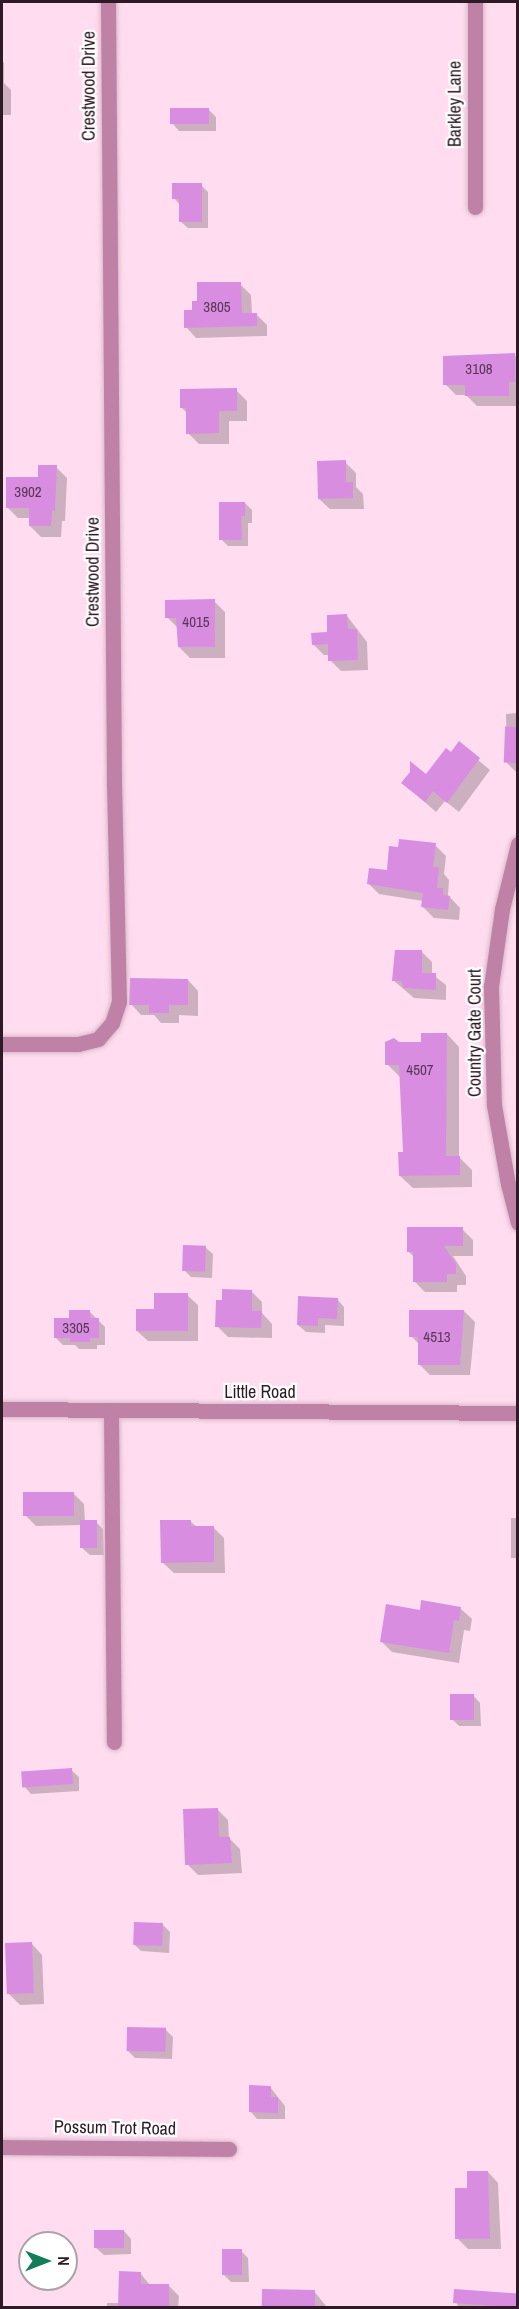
<!DOCTYPE html>
<html>
<head>
<meta charset="utf-8">
<style>
  body { margin:0 }
  #map { position:relative; width:519px; height:2309px; overflow:hidden; background:#ffdcef; font-family:"Archivo Narrow",sans-serif }
  div>[style] { position:absolute }
  [style*='--x'] { left:calc(var(--x)*1px); top:calc(var(--y)*1px); width:calc(var(--w)*1px); rotate:calc(var(--a)*1deg) }
  .shadow>* { inset:0; background:#0003; transform-origin:0 0 }
  .building>* { inset:0; background:#d88de1; transform-origin:0 0 }
  .roads { filter:drop-shadow(0 0 2px #d9b9cb) drop-shadow(0 0 2px #d9b9cb) }
  .minor>* { height:15px; margin:-7.5px; padding:0 7.5px; transform-origin:7.5px; border-radius:7.5px; background:#bf81a6 }
  span { translate:-50% -50%; white-space:nowrap; text-align:center; line-height:1.15; -webkit-text-stroke:4.5px #fff; paint-order:stroke }
  .number-label { font-size:15px; color:#583755 }
  .number-label span { -webkit-text-stroke-width:0 }
  .street-label { font-size:18px; color:#2e1a26 }
  .frame { position:absolute; inset:0; border:3px solid #2e1a26; pointer-events:none }
  .north { position:absolute; left:18px; top:2231px; width:60px; height:60px; box-sizing:border-box; background:#fff; border:2px solid #aba3a8; border-radius:50%; rotate:90deg; font-size:16px; font-weight:700; line-height:24px; text-align:center; color:#2e1a26 }
  .north::after { content:''; display:block; margin:auto; width:21px; height:27px; background:#127d58; clip-path:polygon(50% 0,100% 100%,50% 72%,0 100%) }
</style>
</head>
<body>
<div id="map">
  <div class="shadow">
    <i style="clip-path:polygon(2px 60px,4px 63px,4px 83px,11px 90px,11px 115px,2px 115px)"></i>
    <i style="clip-path:polygon(208px 109px,216px 117px,216px 131px,179px 131px,172px 123px)"></i>
    <i style="clip-path:polygon(201px 185px,208px 192px,208px 228px,188px 228px,180px 221px,180px 205px,174px 198px)"></i>
    <i style="clip-path:polygon(240px 284px,251px 295px,252px 314px,256px 314px,267px 325px,267px 336px,196px 338px,186px 327px,198px 302px)"></i>
    <i style="clip-path:polygon(514px 355px,518px 358px,518px 406px,477px 406px,466px 395px,456px 395px,445px 384px)"></i>
    <i style="clip-path:polygon(236px 390px,247px 401px,247px 421px,229px 421px,229px 444px,199px 444px,188px 433px,188px 414px,181px 407px)"></i>
    <i style="clip-path:polygon(345px 462px,356px 473px,356px 487px,363px 494px,364px 509px,330px 509px,319px 499px)"></i>
    <i style="clip-path:polygon(56px 467px,67px 478px,65px 521px,62px 521px,61px 537px,41px 537px,30px 526px,30px 518px,18px 518px,7px 507px)"></i>
    <i style="clip-path:polygon(245px 503px,252px 510px,252px 523px,248px 523px,248px 546px,228px 546px,221px 539px)"></i>
    <i style="clip-path:polygon(214px 601px,225px 612px,225px 658px,190px 658px,179px 647px,178px 628px,167px 617px)"></i>
    <i style="clip-path:polygon(347px 616px,367px 642px,368px 670px,341px 671px,330px 660px,330px 655px,324px 655px,313px 644px)"></i>
    <i style="clip-path:polygon(518px 713px,518px 774px,507px 763px,506px 714px)"></i>
    <i style="clip-path:polygon(459px 744px,490px 770px,459px 812px,445px 801px,436px 812px,403px 783px,427px 776px)"></i>
    <i style="clip-path:polygon(435px 845px,446px 856px,444px 874px,449px 880px,448px 895px,460px 908px,459px 920px,434px 918px,423px 907px,423px 901px,379px 894px,368px 883px)"></i>
    <i style="clip-path:polygon(421px 951px,432px 962px,432px 974px,446px 985px,446px 1000px,414px 998px,393px 980px)"></i>
    <i style="clip-path:polygon(188px 980px,198px 991px,198px 1016px,179px 1015px,179px 1023px,161px 1023px,154px 1015px,141px 1015px,131px 1004px)"></i>
    <i style="clip-path:polygon(447px 1034px,459px 1047px,459px 1157px,472px 1170px,472px 1187px,413px 1188px,400px 1176px,404px 1154px,400px 1077px,387px 1064px,398px 1044px,422px 1044px)"></i>
    <i style="clip-path:polygon(462px 1229px,473px 1240px,473px 1256px,453px 1256px,466px 1276px,466px 1285px,457px 1285px,457px 1292px,425px 1292px,414px 1281px,414px 1257px,408px 1251px)"></i>
    <i style="clip-path:polygon(205px 1247px,213px 1254px,212px 1278px,191px 1277px,184px 1270px)"></i>
    <i style="clip-path:polygon(251px 1291px,262px 1302px,262px 1313px,272px 1324px,272px 1338px,228px 1337px,217px 1326px,223px 1301px)"></i>
    <i style="clip-path:polygon(187px 1295px,198px 1305px,198px 1341px,148px 1341px,137px 1331px,156px 1311px)"></i>
    <i style="clip-path:polygon(337px 1299px,344px 1307px,344px 1326px,325px 1325px,325px 1333px,306px 1332px,298px 1325px)"></i>
    <i style="clip-path:polygon(89px 1311px,105px 1327px,105px 1345px,97px 1345px,97px 1349px,79px 1349px,75px 1345px,63px 1345px,56px 1338px,71px 1319px)"></i>
    <i style="clip-path:polygon(464px 1311px,475px 1322px,470px 1375px,430px 1375px,420px 1365px,420px 1345px,411px 1336px)"></i>
    <i style="clip-path:polygon(73px 1493px,84px 1504px,85px 1522px,96px 1522px,103px 1529px,104px 1555px,90px 1555px,82px 1548px,82px 1525px,36px 1526px,25px 1515px)"></i>
    <i style="left:511px;top:1518px;width:7px;height:40px"></i>
    <i style="clip-path:polygon(190px 1521px,197px 1527px,213px 1527px,224px 1538px,225px 1573px,174px 1573px,163px 1563px)"></i>
    <i style="clip-path:polygon(461px 1609px,472px 1619px,470px 1631px,464px 1630px,459px 1663px,392px 1652px,381px 1641px,421px 1612px)"></i>
    <i style="clip-path:polygon(473px 1695px,480px 1703px,481px 1726px,459px 1726px,452px 1719px)"></i>
    <i style="clip-path:polygon(71px 1770px,79px 1777px,79px 1791px,31px 1794px,24px 1786px)"></i>
    <i style="clip-path:polygon(217px 1809px,228px 1820px,229px 1838px,240px 1849px,242px 1873px,198px 1875px,187px 1864px)"></i>
    <i style="clip-path:polygon(163px 1925px,170px 1932px,169px 1953px,141px 1951px,134px 1944px)"></i>
    <i style="clip-path:polygon(32px 1944px,42px 1955px,44px 2004px,20px 2005px,9px 1994px)"></i>
    <i style="clip-path:polygon(165px 2029px,173px 2037px,172px 2059px,135px 2058px,128px 2051px)"></i>
    <i style="clip-path:polygon(270px 2087px,285px 2106px,285px 2119px,257px 2119px,250px 2111px)"></i>
    <i style="clip-path:polygon(488px 2172px,498px 2183px,501px 2249px,468px 2249px,457px 2238px,469px 2190px)"></i>
    <i style="clip-path:polygon(124px 2231px,131px 2239px,131px 2254px,104px 2255px,96px 2248px)"></i>
    <i style="clip-path:polygon(241px 2251px,248px 2258px,249px 2282px,231px 2282px,224px 2275px)"></i>
    <i style="clip-path:polygon(140px 2273px,150px 2285px,169px 2286px,179px 2296px,178px 2308px,107px 2308px,107px 2303px,120px 2303px)"></i>
    <i style="clip-path:polygon(263px 2290px,314px 2291px,326px 2306px,367px 2308px,263px 2308px)"></i>
    <i style="clip-path:polygon(518px 2294px,518px 2308px,459px 2308px,456px 2302px)"></i>
  </div>
  <div class="building">
    <i style="left:170px;top:108px;width:39px;height:16px"></i>
    <i style="clip-path:polygon(172px 183px,202px 183px,202px 222px,179px 222px,179px 199px,172px 199px)"></i>
    <i style="clip-path:polygon(197px 282px,241px 282px,242px 313px,257px 313px,257px 326px,184px 328px,184px 310px,192px 310px,192px 301px,197px 301px)"></i>
    <i style="clip-path:polygon(515px 353px,515px 382px,509px 382px,509px 396px,465px 396px,465px 385px,443px 385px,443px 356px)"></i>
    <i style="clip-path:polygon(237px 388px,237px 411px,219px 411px,219px 433px,186px 434px,186px 408px,180px 408px,180px 389px)"></i>
    <i style="clip-path:polygon(346px 460px,346px 482px,353px 482px,353px 498px,318px 499px,317px 461px)"></i>
    <i style="clip-path:polygon(38px 465px,57px 465px,55px 511px,52px 511px,51px 526px,29px 526px,29px 508px,6px 508px,6px 477px,38px 477px)"></i>
    <i style="clip-path:polygon(219px 502px,245px 502px,245px 516px,241px 516px,242px 540px,219px 540px)"></i>
    <i style="clip-path:polygon(215px 599px,215px 647px,178px 647px,176px 618px,165px 618px,165px 600px)"></i>
    <i style="clip-path:polygon(347px 614px,348px 629px,357px 629px,358px 660px,328px 661px,328px 644px,312px 645px,311px 633px,327px 632px,327px 615px)"></i>
    <i style="left:518px;top:727px;width:36px;height:13px;rotate:92deg"></i>
    <i style="clip-path:polygon(459px 741px,480px 758px,447px 803px,433px 791px,425px 802px,401px 783px,410px 772px,410px 761px,426px 774px,446px 748px,451px 752px)"></i>
    <i style="clip-path:polygon(399px 839px,436px 843px,433px 867px,439px 867px,437px 888px,443px 888px,443px 895px,450px 896px,448px 910px,421px 907px,423px 893px,367px 884px,369px 868px,387px 870px,389px 846px,398px 847px)"></i>
    <i style="clip-path:polygon(395px 950px,422px 950px,422px 973px,436px 973px,436px 990px,404px 988px,401px 981px,392px 981px)"></i>
    <i style="clip-path:polygon(130px 978px,188px 979px,188px 1005px,169px 1005px,169px 1013px,149px 1013px,149px 1005px,129px 1005px)"></i>
    <i style="clip-path:polygon(421px 1033px,447px 1033px,446px 1156px,460px 1156px,460px 1175px,399px 1176px,398px 1152px,403px 1152px,399px 1065px,385px 1065px,385px 1042px,394px 1038px,399px 1042px,421px 1042px)"></i>
    <i style="clip-path:polygon(407px 1227px,463px 1227px,463px 1246px,444px 1246px,456px 1264px,456px 1274px,447px 1274px,447px 1282px,413px 1282px,413px 1252px,407px 1252px)"></i>
    <i style="left:183px;top:1245px;width:23px;height:26px;rotate:2deg"></i>
    <i style="clip-path:polygon(222px 1289px,252px 1290px,252px 1311px,262px 1311px,261px 1328px,215px 1327px,216px 1300px,222px 1300px)"></i>
    <i style="clip-path:polygon(154px 1293px,188px 1293px,188px 1331px,136px 1331px,136px 1309px,154px 1309px)"></i>
    <i style="clip-path:polygon(298px 1296px,338px 1298px,337px 1319px,318px 1318px,318px 1326px,297px 1325px)"></i>
    <i style="clip-path:polygon(69px 1310px,90px 1310px,90px 1318px,99px 1318px,99px 1338px,90px 1338px,90px 1342px,70px 1342px,70px 1338px,54px 1338px,54px 1318px,69px 1318px)"></i>
    <i style="clip-path:polygon(409px 1310px,464px 1310px,460px 1365px,418px 1365px,418px 1337px,409px 1337px)"></i>
    <i style="left:23px;top:1492px;width:51px;height:24px"></i>
    <i style="left:97px;top:1520px;width:28px;height:17px;rotate:90deg"></i>
    <i style="clip-path:polygon(160px 1520px,191px 1520px,191px 1526px,214px 1526px,214px 1562px,161px 1563px)"></i>
    <i style="clip-path:polygon(421px 1600px,461px 1607px,459px 1621px,454px 1620px,449px 1653px,380px 1642px,386px 1604px,420px 1610px)"></i>
    <i style="left:450px;top:1694px;width:24px;height:26px"></i>
    <i style="left:72px;top:1768px;width:16px;height:51px;rotate:86deg"></i>
    <i style="clip-path:polygon(218px 1808px,219px 1837px,230px 1837px,232px 1863px,185px 1865px,183px 1809px)"></i>
    <i style="left:134px;top:1922px;width:29px;height:23px;rotate:2deg"></i>
    <i style="left:32px;top:1942px;width:51px;height:27px;rotate:88deg"></i>
    <i style="left:127px;top:2027px;width:39px;height:24px;rotate:1deg"></i>
    <i style="clip-path:polygon(249px 2085px,271px 2086px,271px 2097px,278px 2097px,278px 2113px,249px 2112px)"></i>
    <i style="clip-path:polygon(467px 2171px,488px 2171px,490px 2239px,455px 2239px,455px 2188px,467px 2188px)"></i>
    <i style="left:94px;top:2230px;width:30px;height:18px"></i>
    <i style="left:242px;top:2249px;width:26px;height:20px;rotate:90deg"></i>
    <i style="clip-path:polygon(119px 2271px,141px 2272px,141px 2284px,169px 2284px,169px 2307px,118px 2307px)"></i>
    <i style="left:262px;top:2289px;width:53px;height:18px;rotate:1deg"></i>
    <i style="left:454px;top:2289px;width:64px;height:14px;rotate:4deg"></i>
  </div>
  <div class="roads">
    <div class="minor">
      <i style="--x:475;--y:207;--w:205;--a:-90"></i>
      <i style="--x:518;--y:844;--w:67;--a:103.8"></i>
      <i style="--x:502;--y:909;--w:78;--a:98.1"></i>
      <i style="--x:491;--y:986;--w:119;--a:88.6"></i>
      <i style="--x:494;--y:1105;--w:80;--a:80"></i>
      <i style="--x:508;--y:1184;--w:40;--a:75.6"></i>
      <i style="--x:2;--y:1044;--w:76;--a:0"></i>
      <i style="--x:78;--y:1044;--w:21;--a:-14"></i>
      <i style="--x:98;--y:1039;--w:21;--a:-49"></i>
      <i style="--x:112;--y:1023;--w:22;--a:-72"></i>
      <i style="--x:119;--y:1002;--w:220;--a:-91.3"></i>
      <i style="--x:114;--y:782;--w:780;--a:-90.44"></i>
      <i style="--x:2;--y:1409;--w:516;--a:0.44"></i>
      <i style="--x:111;--y:1410;--w:332;--a:89.5"></i>
      <i style="--x:2;--y:2147;--w:227;--a:0.5"></i>
    </div>
  </div>
  <div class="number-label">
    <span style="left:217px;top:307px">3805</span>
    <span style="left:479px;top:369px">3108</span>
    <span style="left:28px;top:492px">3902</span>
    <span style="left:196px;top:622px">4015</span>
    <span style="left:420px;top:1070px">4507</span>
    <span style="left:76px;top:1328px">3305</span>
    <span style="left:437px;top:1337px">4513</span>
  </div>
  <div class="street-label">
    <span style="left:89px;top:86px;rotate:-90deg">Crestwood Drive</span>
    <span style="left:455px;top:104px;rotate:-90deg">Barkley Lane</span>
    <span style="left:93px;top:572px;rotate:-90deg">Crestwood Drive</span>
    <span style="left:475px;top:1033px;rotate:-90deg">Country Gate Court</span>
    <span style="left:260px;top:1392px">Little Road</span>
    <span style="left:115px;top:2128px;rotate:1deg">Possum Trot Road</span>
  </div>
  <div class="frame"></div>
  <div class="north">N</div>
</div>
</body>
</html>
